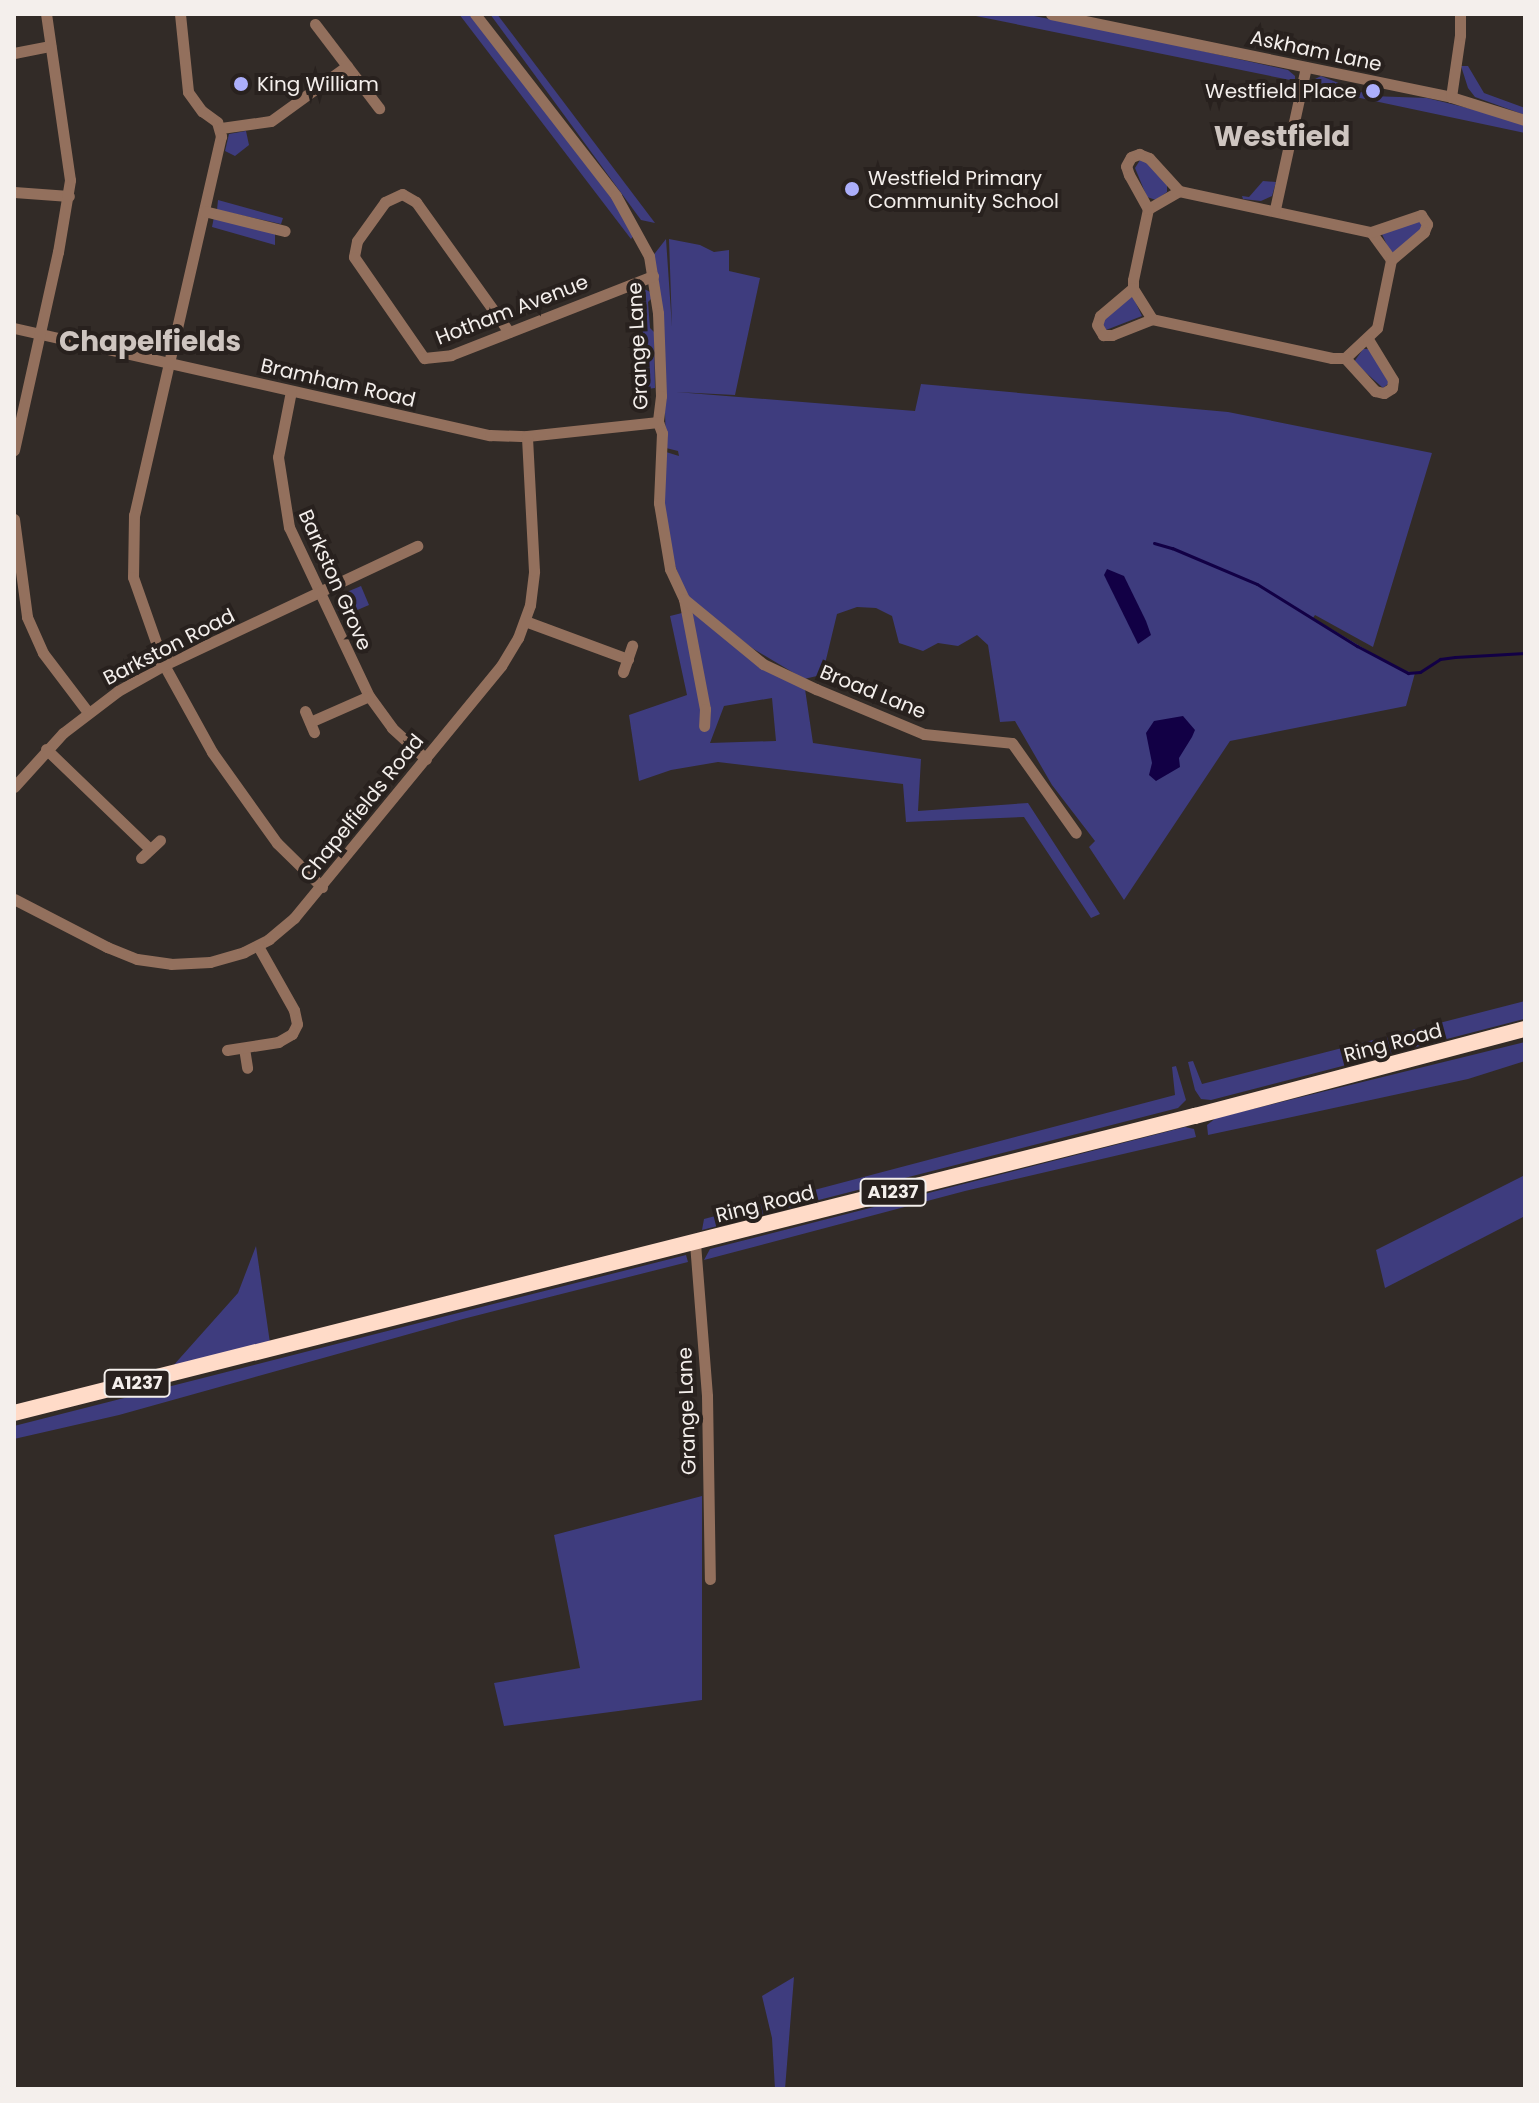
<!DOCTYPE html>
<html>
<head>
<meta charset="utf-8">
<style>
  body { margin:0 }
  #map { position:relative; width:1539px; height:2103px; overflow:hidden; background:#322b27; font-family:Poppins,sans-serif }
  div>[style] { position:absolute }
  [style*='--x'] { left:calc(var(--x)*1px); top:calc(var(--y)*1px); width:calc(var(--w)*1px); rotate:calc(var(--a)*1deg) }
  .green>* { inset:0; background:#3e3c7e }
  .water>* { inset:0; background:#120045 }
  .stream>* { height:3px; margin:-1.5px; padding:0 1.5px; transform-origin:1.5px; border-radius:1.5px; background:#120045 }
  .minor>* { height:11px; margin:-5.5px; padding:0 5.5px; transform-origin:5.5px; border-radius:5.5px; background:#93705d }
  .highway>* { height:16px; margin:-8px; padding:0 8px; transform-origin:8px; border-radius:8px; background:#ffdbc8 }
  .dots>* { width:22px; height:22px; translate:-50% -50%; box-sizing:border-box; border:4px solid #28211e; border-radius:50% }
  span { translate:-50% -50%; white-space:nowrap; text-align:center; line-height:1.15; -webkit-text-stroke:8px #28211e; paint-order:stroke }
  .shield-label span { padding:2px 6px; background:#28211e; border:2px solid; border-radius:6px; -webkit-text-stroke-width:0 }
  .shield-label { font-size:18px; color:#f4efec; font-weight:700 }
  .street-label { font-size:20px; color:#f4efec }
  .poi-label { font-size:20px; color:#f4efec }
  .left { translate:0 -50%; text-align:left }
  .right { translate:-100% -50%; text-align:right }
  .district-label { font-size:28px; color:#cec5c0; font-weight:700 }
  .frame { position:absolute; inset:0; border:16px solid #f4efec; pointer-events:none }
</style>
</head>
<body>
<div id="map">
  <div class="green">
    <i style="clip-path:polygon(459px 14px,469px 14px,506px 59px,613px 200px,634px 235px,631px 239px)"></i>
    <i style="clip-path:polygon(490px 14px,497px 14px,655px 223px,641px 220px)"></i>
    <i style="clip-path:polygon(966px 14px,1024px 14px,1135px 36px,1288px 70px,1295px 76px,1295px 81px)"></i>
    <i style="clip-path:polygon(1461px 66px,1468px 66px,1484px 93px,1525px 108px,1525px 115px,1475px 97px,1468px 88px)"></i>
    <i style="clip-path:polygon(1321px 76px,1371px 96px,1427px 98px,1484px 112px,1525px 125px,1525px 133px,1313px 88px,1309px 82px)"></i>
    <i style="clip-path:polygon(246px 131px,249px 145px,235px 156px,225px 151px,229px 134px)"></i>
    <i style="clip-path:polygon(1140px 160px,1146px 160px,1167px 185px,1167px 192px,1156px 200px,1147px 197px,1135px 168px)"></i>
    <i style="clip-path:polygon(1263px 181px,1276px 182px,1272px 196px,1261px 201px,1243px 199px,1242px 196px,1249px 197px)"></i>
    <i style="clip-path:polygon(218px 200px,283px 218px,281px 224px,217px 210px)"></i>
    <i style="clip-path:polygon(214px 217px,275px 233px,275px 245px,212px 227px)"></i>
    <i style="clip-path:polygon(1414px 218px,1421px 222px,1421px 230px,1395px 252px,1390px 252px,1381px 232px)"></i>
    <i style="clip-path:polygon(666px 239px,672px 327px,669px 239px,700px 245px,714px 252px,729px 250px,729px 271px,760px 278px,735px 395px,676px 392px,915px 411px,921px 384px,1228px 412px,1432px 453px,1373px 647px,1315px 615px,1313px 618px,1400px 670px,1415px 673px,1406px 706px,1230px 741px,1124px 900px,1089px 847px,1095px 841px,1052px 785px,1015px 721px,1000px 722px,988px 645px,977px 635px,958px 646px,938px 643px,923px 651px,899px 643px,892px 616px,876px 608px,857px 607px,837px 614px,824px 668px,817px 676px,804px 679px,752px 648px,687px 597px,671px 555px,663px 509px,666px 452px,679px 456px,678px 451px,666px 448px,662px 305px,652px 257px)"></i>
    <i style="clip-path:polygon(639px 286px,650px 292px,652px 298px,648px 302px,650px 328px,654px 332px,655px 388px,647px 389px)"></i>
    <i style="clip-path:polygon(1129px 297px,1133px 297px,1142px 316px,1106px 330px,1101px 325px,1102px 319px)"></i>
    <i style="clip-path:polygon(1363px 349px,1370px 349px,1389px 383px,1383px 388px,1354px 362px)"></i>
    <i style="clip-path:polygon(361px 586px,369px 605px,341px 617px,337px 608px,342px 594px)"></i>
    <i style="clip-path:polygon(evenodd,690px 611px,776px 675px,805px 689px,813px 743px,921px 759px,918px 811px,1028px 803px,1100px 914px,1091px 918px,1024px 817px,906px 822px,903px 784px,718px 762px,671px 770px,639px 781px,629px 715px,687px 695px,670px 616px,690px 611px,772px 698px,776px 741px,710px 743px,724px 706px,772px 698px)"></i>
    <i style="clip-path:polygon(1525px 1001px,1524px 1019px,1211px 1100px,1201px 1099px,1195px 1090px,1188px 1062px,1193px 1061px,1202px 1084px)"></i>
    <i style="clip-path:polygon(1525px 1042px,1525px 1061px,1468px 1079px,1208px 1135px,1207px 1125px,1216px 1118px)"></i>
    <i style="clip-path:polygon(1176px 1066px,1186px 1100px,1178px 1108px,702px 1230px,704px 1219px,1175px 1095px,1172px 1067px)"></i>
    <i style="clip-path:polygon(1185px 1127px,1194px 1129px,1196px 1137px,965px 1191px,704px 1260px,710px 1249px)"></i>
    <i style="clip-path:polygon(1525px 1175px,1525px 1216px,1385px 1288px,1376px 1250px)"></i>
    <i style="clip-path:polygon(256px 1246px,270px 1343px,172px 1367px,238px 1293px)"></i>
    <i style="clip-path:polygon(686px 1255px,688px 1262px,463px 1319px,119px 1415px,14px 1439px,14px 1426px)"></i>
    <i style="clip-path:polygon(702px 1496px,702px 1700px,504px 1726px,494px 1683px,580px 1668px,554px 1535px)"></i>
    <i style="clip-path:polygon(794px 1977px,785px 2089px,775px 2089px,772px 2038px,762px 1996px)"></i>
  </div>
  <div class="water">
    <i style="clip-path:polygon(1107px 569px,1124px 576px,1146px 621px,1151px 635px,1138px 644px,1104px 575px)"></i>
    <i style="clip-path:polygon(1183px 716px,1195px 730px,1192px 737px,1179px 758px,1180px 767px,1156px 781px,1149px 775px,1152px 763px,1146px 733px,1154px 721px)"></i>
  </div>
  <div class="stream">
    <i style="--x:1154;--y:543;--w:19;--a:16"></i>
    <i style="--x:1172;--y:548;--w:92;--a:23"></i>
    <i style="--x:1257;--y:584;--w:118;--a:31.8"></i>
    <i style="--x:1357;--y:646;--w:58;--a:27.9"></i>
    <i style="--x:1408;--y:673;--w:12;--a:-5"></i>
    <i style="--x:1420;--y:672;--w:24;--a:-33"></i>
    <i style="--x:1440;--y:659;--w:15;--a:-8"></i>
    <i style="--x:1455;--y:657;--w:70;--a:-3.3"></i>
  </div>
  <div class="minor">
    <i style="--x:180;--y:14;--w:78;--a:84.1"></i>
    <i style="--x:188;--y:92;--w:24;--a:54"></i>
    <i style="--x:202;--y:111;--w:19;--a:36"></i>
    <i style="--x:217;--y:122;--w:15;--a:74"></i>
    <i style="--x:221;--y:136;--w:389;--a:102.9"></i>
    <i style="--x:134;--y:515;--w:62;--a:90.9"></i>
    <i style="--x:133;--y:577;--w:93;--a:70.6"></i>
    <i style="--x:164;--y:665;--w:99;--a:61.1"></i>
    <i style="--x:212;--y:752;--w:112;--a:54.5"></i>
    <i style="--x:277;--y:843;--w:63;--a:44.4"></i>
    <i style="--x:475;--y:14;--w:230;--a:52.2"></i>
    <i style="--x:616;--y:196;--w:68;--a:61.2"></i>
    <i style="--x:649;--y:256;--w:58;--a:81"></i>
    <i style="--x:658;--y:313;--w:83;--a:87.9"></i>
    <i style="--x:661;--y:396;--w:26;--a:97"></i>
    <i style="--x:658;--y:422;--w:12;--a:70"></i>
    <i style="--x:662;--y:433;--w:70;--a:92.5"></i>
    <i style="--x:659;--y:503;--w:67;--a:80.5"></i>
    <i style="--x:670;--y:569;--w:33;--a:65"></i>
    <i style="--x:684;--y:599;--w:112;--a:79.2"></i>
    <i style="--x:705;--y:709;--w:17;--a:93"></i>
    <i style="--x:1051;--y:14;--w:409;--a:11.7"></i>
    <i style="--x:1451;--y:97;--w:77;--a:17.3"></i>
    <i style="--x:315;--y:24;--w:106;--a:52.7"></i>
    <i style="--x:14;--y:53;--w:37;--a:-11"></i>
    <i style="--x:1451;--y:97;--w:63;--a:-81.7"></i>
    <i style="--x:1460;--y:35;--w:21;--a:-90"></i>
    <i style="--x:221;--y:128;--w:50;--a:-8"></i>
    <i style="--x:271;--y:121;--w:94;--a:-35.9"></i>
    <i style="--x:1179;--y:191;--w:196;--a:12.1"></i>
    <i style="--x:1371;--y:232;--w:34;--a:54"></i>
    <i style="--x:1391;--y:260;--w:69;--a:101.6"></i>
    <i style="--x:1377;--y:328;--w:44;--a:136.8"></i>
    <i style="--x:1345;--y:358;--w:13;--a:180"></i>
    <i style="--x:1332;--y:358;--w:184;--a:-167.8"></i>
    <i style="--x:1152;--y:319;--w:36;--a:-122"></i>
    <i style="--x:1133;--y:288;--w:8;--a:-90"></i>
    <i style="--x:1133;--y:280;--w:73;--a:-78.1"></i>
    <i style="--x:1148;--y:209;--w:36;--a:-30"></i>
    <i style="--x:14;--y:192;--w:55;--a:4.2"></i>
    <i style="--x:1148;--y:209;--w:39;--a:-119"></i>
    <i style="--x:1129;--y:175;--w:9;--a:-108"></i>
    <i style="--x:1126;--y:166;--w:10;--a:-61"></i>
    <i style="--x:1131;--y:157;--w:9;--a:-21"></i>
    <i style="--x:1139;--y:154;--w:11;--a:22"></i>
    <i style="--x:1149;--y:158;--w:45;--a:47.7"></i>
    <i style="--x:1275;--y:209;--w:145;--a:-77.7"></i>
    <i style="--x:204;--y:211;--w:83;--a:13.9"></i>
    <i style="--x:1371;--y:232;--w:53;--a:-18.8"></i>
    <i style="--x:1421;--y:215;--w:11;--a:56"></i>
    <i style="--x:1427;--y:224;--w:9;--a:111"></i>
    <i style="--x:1424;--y:232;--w:43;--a:139.7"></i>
    <i style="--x:1133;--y:288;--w:43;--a:139.7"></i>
    <i style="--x:1100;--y:316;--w:9;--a:108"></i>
    <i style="--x:1097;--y:325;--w:12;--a:59"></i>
    <i style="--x:1103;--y:335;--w:9;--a:0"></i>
    <i style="--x:1112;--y:335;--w:43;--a:-21.8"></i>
    <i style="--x:14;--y:328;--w:488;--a:12.7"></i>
    <i style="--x:490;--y:435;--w:37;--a:2"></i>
    <i style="--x:527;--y:436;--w:132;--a:-6.1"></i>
    <i style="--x:509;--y:332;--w:160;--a:-125.6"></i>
    <i style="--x:416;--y:202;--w:16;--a:-150"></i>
    <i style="--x:402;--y:194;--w:19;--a:155"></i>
    <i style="--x:385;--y:202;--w:48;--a:125.7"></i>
    <i style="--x:357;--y:241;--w:16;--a:101"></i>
    <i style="--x:354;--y:257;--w:123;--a:55.3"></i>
    <i style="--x:424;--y:358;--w:27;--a:-6"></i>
    <i style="--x:451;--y:355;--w:217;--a:-21.4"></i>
    <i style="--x:1345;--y:358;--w:45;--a:47.7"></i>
    <i style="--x:1375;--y:391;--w:9;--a:13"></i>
    <i style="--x:1384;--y:393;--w:9;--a:-32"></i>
    <i style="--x:1392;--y:388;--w:8;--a:-83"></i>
    <i style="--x:1393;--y:380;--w:48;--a:-121.4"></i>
    <i style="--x:291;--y:391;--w:67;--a:101.1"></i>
    <i style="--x:278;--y:457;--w:71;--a:81.1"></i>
    <i style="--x:289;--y:527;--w:187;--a:64.7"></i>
    <i style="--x:369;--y:696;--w:39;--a:54"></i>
    <i style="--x:392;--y:728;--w:46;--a:42.4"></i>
    <i style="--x:14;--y:450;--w:203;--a:-77.5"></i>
    <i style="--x:58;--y:252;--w:73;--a:-80.5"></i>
    <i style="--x:70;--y:180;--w:168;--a:-98.2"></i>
    <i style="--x:14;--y:519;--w:99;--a:82.4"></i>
    <i style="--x:27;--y:617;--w:39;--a:66"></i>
    <i style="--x:43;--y:653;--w:73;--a:52.8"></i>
    <i style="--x:684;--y:599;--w:102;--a:39.4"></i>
    <i style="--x:763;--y:664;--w:59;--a:25.3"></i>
    <i style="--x:816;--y:689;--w:117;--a:22.6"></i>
    <i style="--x:924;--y:734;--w:88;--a:5.8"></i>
    <i style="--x:1012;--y:743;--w:110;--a:54.6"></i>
    <i style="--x:525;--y:621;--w:110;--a:20.3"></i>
    <i style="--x:623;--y:672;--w:28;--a:-71"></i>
    <i style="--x:305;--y:711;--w:23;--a:67"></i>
    <i style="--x:310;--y:722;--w:64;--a:-23.8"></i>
    <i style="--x:46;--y:749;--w:144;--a:43.9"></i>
    <i style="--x:14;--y:787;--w:73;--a:-47.8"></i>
    <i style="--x:63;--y:733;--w:69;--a:-37.4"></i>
    <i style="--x:118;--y:691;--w:53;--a:-29.5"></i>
    <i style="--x:164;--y:665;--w:280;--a:-25.2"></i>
    <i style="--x:141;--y:858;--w:26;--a:-43"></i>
    <i style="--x:14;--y:899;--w:105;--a:27.3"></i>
    <i style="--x:107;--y:947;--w:32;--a:22"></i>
    <i style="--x:137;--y:959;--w:34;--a:8"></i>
    <i style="--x:171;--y:964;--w:39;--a:-3"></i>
    <i style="--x:210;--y:962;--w:35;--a:-16"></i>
    <i style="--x:244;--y:952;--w:28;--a:-27"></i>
    <i style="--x:269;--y:939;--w:33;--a:-40"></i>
    <i style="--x:294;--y:918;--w:326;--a:-50.6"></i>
    <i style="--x:501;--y:666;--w:33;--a:-59"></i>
    <i style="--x:518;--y:638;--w:35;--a:-70"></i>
    <i style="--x:530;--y:605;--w:34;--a:-83"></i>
    <i style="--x:534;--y:571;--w:135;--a:-93"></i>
    <i style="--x:244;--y:1048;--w:20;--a:81"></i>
    <i style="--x:227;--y:1050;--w:52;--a:-8.9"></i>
    <i style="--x:278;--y:1042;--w:16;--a:-30"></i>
    <i style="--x:292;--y:1034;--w:11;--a:-63"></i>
    <i style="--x:297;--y:1024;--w:14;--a:-102"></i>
    <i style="--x:294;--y:1010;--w:73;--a:-119.4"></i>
    <i style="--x:695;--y:1243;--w:153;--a:85.5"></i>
    <i style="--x:707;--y:1396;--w:183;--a:89.1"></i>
  </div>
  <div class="highway">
    <i style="--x:14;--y:1413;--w:1218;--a:-14.12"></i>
    <i style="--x:1195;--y:1116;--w:341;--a:-14.8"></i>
  </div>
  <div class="dots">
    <i style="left:241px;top:84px;background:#acaffb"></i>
    <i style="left:1373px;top:91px;background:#acaffb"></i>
    <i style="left:852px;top:189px;background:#acaffb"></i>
  </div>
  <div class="shield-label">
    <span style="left:893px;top:1192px">A1237</span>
    <span style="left:137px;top:1383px">A1237</span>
  </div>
  <div class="street-label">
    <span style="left:1316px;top:51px;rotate:12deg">Askham Lane</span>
    <span style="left:512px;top:310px;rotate:-21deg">Hotham Avenue</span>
    <span style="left:638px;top:346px;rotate:-93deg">Grange Lane</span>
    <span style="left:338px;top:383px;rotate:13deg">Bramham Road</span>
    <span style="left:335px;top:580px;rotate:66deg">Barkston Grove</span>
    <span style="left:169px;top:647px;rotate:-27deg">Barkston Road</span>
    <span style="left:873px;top:692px;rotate:22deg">Broad Lane</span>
    <span style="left:362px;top:808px;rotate:-51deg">Chapelfields Road</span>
    <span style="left:1393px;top:1043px;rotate:-15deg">Ring Road</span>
    <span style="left:765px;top:1204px;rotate:-14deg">Ring Road</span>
    <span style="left:687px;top:1411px;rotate:-92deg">Grange Lane</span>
  </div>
  <div class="poi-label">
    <span class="left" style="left:257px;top:84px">King William</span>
    <span class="right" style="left:1357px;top:91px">Westfield Place</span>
    <span class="left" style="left:868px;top:190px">Westfield Primary<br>Community School</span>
  </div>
  <div class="district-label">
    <span style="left:1282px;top:137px">Westfield</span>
    <span style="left:150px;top:342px">Chapelfields</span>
  </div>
  <div class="frame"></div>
</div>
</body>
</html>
